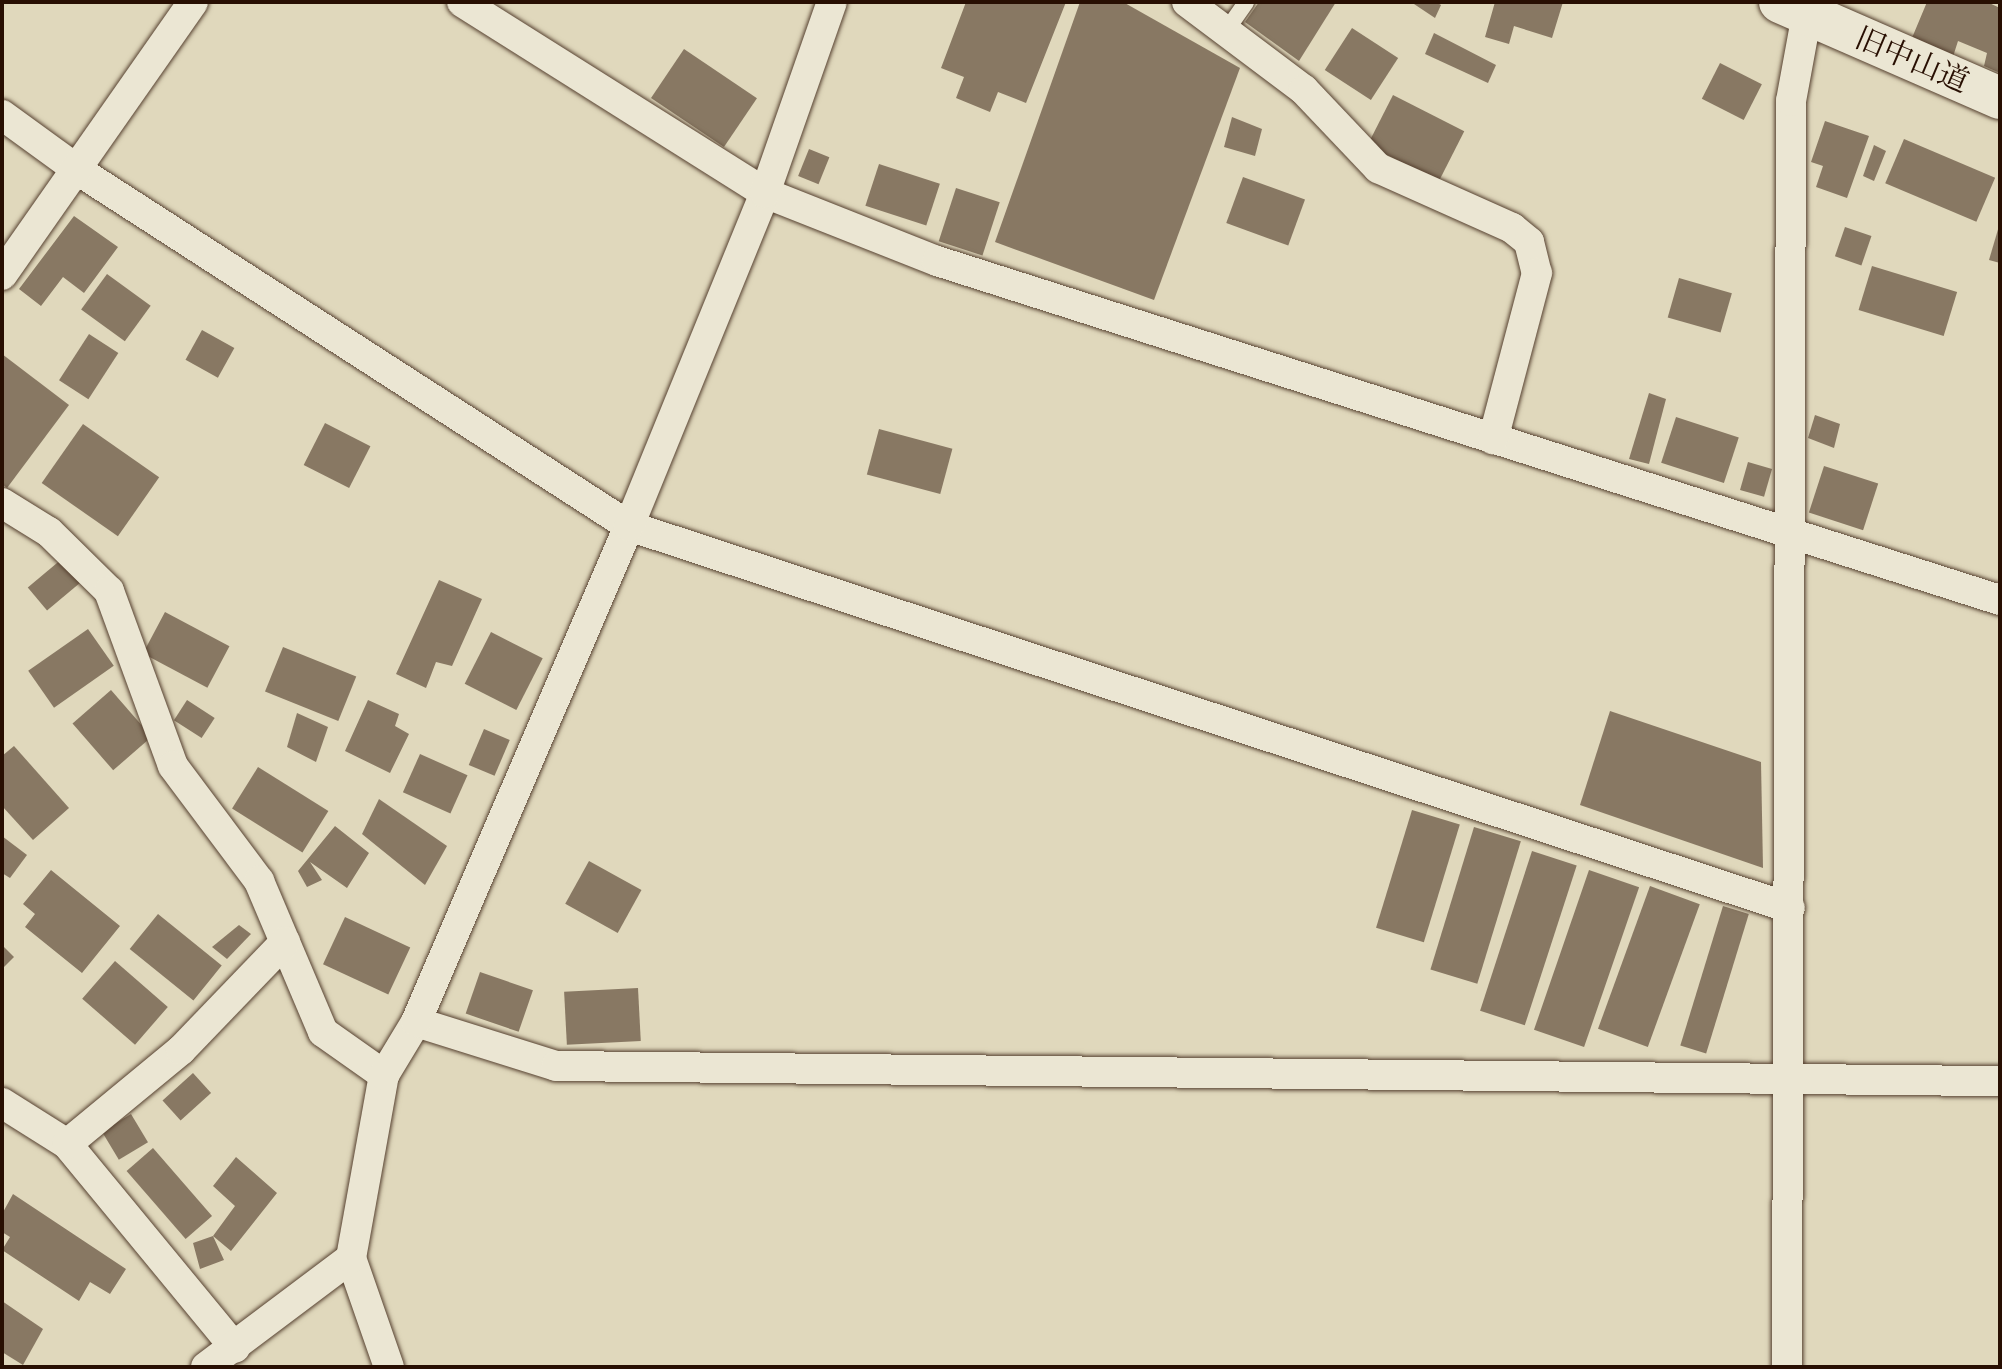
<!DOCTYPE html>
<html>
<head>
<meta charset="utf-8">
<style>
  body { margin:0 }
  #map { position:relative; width:2002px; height:1369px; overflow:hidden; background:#e0d8bc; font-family:"IM FELL Great Primer","Noto Serif JP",serif }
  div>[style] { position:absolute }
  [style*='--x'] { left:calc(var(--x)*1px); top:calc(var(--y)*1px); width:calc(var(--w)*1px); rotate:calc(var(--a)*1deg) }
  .building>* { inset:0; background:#887863; transform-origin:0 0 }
  .roads { filter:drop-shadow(0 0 2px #564130) drop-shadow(0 0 2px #564130) }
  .service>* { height:16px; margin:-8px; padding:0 8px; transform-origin:8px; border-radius:8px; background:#ebe6d3 }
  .minor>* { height:30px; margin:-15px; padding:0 15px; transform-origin:15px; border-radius:15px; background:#ebe6d3 }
  .secondary>* { height:42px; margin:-21px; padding:0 21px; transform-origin:21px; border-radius:21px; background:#ebe6d3 }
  span { translate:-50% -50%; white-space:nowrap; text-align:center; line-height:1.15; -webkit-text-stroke:6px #ebe6d3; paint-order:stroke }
  .street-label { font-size:30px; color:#280f02 }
  .frame { position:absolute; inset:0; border:4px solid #280f02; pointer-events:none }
</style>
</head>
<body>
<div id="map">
  <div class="building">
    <i style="clip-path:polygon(966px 2px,1066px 2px,1026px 103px,998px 92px,990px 112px,956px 98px,964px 77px,941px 68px)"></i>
    <i style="clip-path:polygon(1080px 2px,1123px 2px,1240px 68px,1154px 300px,995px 242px)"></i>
    <i style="clip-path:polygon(1259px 2px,1336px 2px,1299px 61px,1245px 22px)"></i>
    <i style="clip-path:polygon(1411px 2px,1436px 2px,1441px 5px,1435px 18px)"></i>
    <i style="clip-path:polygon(1495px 2px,1563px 2px,1552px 38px,1514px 26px,1509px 44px,1485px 37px)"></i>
    <i style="clip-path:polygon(1927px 2px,1987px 2px,2000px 8px,2000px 73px,1984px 66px,1987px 53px,1958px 41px,1951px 63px,1909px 45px)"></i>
    <i style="left:1352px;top:28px;width:55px;height:50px;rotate:33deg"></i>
    <i style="clip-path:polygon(1434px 33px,1496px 65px,1488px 83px,1425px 54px)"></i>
    <i style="left:684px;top:49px;width:88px;height:59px;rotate:34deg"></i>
    <i style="left:1720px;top:63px;width:47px;height:40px;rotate:27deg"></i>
    <i style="left:1393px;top:95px;width:80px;height:56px;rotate:27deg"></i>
    <i style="clip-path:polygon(1232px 117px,1262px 129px,1255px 156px,1224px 147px)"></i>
    <i style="clip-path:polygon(1825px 121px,1869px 136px,1847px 198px,1816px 187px,1823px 166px,1811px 162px)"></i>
    <i style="left:1904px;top:139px;width:99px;height:48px;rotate:23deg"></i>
    <i style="clip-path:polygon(1874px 145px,1886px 151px,1874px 181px,1863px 176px)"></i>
    <i style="left:809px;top:149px;width:22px;height:29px;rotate:22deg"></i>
    <i style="left:879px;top:164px;width:64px;height:44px;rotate:18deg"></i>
    <i style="left:1243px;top:177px;width:66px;height:49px;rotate:20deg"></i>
    <i style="left:956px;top:188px;width:46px;height:56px;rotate:18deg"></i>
    <i style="clip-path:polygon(74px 216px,118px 247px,84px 293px,63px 277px,41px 306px,19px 289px)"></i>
    <i style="clip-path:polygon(1999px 226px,2000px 226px,2000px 263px,1989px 260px)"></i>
    <i style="left:1845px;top:227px;width:28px;height:31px;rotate:19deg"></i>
    <i style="left:1872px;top:266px;width:89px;height:46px;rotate:17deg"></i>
    <i style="left:107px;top:274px;width:54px;height:44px;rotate:36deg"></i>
    <i style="left:1679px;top:278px;width:55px;height:41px;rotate:16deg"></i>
    <i style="left:202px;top:330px;width:37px;height:34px;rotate:29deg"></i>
    <i style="left:89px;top:334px;width:35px;height:55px;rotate:33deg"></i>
    <i style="clip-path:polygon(2px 354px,69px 405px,7px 488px,2px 484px)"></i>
    <i style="clip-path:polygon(1649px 393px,1666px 399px,1649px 464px,1629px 459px)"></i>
    <i style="clip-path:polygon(1815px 415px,1840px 424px,1834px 448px,1808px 438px)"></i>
    <i style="left:1676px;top:417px;width:66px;height:48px;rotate:18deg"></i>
    <i style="left:325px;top:423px;width:51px;height:47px;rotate:27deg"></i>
    <i style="left:83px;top:424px;width:93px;height:72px;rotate:35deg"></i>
    <i style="left:879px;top:429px;width:76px;height:47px;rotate:15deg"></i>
    <i style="left:1748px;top:462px;width:25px;height:29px;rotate:16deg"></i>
    <i style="left:1824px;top:466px;width:57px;height:49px;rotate:18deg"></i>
    <i style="left:63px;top:558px;width:30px;height:46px;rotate:50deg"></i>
    <i style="clip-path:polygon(439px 580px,482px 599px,452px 666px,436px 662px,426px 688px,396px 674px)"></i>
    <i style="left:165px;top:612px;width:73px;height:47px;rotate:28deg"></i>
    <i style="left:88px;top:629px;width:45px;height:73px;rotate:55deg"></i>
    <i style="left:491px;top:632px;width:58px;height:58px;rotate:27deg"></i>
    <i style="left:283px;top:647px;width:79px;height:48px;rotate:22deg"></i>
    <i style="left:111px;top:690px;width:62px;height:51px;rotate:49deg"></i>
    <i style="left:187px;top:700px;width:33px;height:24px;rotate:33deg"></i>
    <i style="clip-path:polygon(368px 700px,399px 714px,395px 726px,409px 734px,390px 773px,345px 751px)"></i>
    <i style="clip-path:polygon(1610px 711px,1761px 762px,1763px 868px,1580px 805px)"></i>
    <i style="clip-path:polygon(297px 713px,328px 727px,316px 762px,287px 747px)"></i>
    <i style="left:484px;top:729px;width:28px;height:39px;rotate:23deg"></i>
    <i style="clip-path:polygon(14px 746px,69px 808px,33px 840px,2px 806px,2px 756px)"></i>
    <i style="left:420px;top:754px;width:52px;height:42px;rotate:24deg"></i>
    <i style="left:258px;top:767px;width:83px;height:49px;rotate:32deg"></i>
    <i style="clip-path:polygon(379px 799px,447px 846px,425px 885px,362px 834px)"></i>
    <i style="left:1412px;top:810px;width:50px;height:123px;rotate:17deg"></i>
    <i style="clip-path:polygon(335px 826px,369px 853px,347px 888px,310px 862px,322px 880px,307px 887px,298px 871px)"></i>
    <i style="left:1474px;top:827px;width:49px;height:149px;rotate:17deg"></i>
    <i style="clip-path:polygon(2px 836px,27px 855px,10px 878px,2px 873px)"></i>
    <i style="left:1532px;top:851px;width:47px;height:168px;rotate:18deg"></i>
    <i style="left:589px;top:861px;width:60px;height:49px;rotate:29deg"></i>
    <i style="clip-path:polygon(51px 870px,120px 926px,82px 973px,25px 927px,35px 914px,23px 904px)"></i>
    <i style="left:1589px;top:870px;width:53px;height:169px;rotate:19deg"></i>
    <i style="left:1650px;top:886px;width:53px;height:152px;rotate:20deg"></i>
    <i style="left:1723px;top:906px;width:27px;height:146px;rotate:17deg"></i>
    <i style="left:158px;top:914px;width:82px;height:45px;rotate:39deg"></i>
    <i style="left:345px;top:917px;width:72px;height:52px;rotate:25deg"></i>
    <i style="clip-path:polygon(239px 925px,251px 934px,227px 959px,212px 947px)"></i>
    <i style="clip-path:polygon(2px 945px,14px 957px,2px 969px)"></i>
    <i style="left:115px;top:961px;width:70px;height:50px;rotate:41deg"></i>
    <i style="left:480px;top:972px;width:56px;height:44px;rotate:19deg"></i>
    <i style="left:638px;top:988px;width:53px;height:74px;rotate:87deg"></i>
    <i style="left:193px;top:1073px;width:27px;height:41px;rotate:48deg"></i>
    <i style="left:131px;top:1114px;width:33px;height:34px;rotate:59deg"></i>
    <i style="left:153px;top:1148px;width:90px;height:35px;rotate:49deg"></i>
    <i style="clip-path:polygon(236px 1157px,277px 1193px,231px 1251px,213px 1236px,224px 1260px,200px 1269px,193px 1243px,213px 1236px,235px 1206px,213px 1186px)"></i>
    <i style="clip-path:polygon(13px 1194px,126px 1269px,110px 1294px,90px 1282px,79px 1301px,2px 1250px,10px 1237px,2px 1232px,2px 1214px)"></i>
    <i style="clip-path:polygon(2px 1301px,43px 1329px,23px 1365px,2px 1352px)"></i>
  </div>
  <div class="roads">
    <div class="service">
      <i style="--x:1226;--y:31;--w:35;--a:-55"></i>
    </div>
    <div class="minor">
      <i style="--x:462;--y:2;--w:358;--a:32.2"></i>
      <i style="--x:765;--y:193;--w:185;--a:21.6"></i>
      <i style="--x:937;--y:261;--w:1116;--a:17.69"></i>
      <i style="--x:1187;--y:2;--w:146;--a:36.9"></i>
      <i style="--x:1304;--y:90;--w:108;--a:46.5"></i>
      <i style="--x:1378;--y:168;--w:147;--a:24.1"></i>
      <i style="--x:1512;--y:228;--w:22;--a:39"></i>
      <i style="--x:1529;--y:242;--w:32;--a:76"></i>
      <i style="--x:1537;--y:273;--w:172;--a:104.8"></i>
      <i style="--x:2;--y:115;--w:95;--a:36"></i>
      <i style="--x:79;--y:171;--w:655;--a:32.84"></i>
      <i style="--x:629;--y:526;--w:1222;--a:18.21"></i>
      <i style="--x:2;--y:275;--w:333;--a:-55"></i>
      <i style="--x:2;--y:503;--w:55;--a:31.7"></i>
      <i style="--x:49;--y:532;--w:84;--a:44.5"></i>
      <i style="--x:109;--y:591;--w:186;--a:69.9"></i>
      <i style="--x:173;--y:766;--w:144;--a:53.2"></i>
      <i style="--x:259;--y:881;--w:164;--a:67"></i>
      <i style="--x:323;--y:1032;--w:75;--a:35.2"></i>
      <i style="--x:416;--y:1022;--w:147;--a:17.4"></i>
      <i style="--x:556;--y:1066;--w:1444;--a:0.6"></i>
      <i style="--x:2;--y:1103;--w:77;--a:32.2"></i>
      <i style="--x:67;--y:1144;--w:264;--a:50.5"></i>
      <i style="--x:67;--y:1144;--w:148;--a:-39.5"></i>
      <i style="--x:181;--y:1050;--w:150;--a:-46.1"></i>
      <i style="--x:351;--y:1258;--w:115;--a:70.8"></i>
      <i style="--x:206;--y:1367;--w:181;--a:-36.9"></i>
      <i style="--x:351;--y:1258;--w:186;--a:-79.8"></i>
      <i style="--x:384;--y:1075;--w:62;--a:-58.9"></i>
      <i style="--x:416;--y:1022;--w:540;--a:-66.76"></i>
      <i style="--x:629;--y:526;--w:360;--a:-67.8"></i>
      <i style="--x:765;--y:193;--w:202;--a:-70.7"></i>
      <i style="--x:1787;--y:1367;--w:1266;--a:-89.82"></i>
      <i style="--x:1791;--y:101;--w:88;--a:-79.6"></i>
    </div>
    <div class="secondary">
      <i style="--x:1780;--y:2;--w:240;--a:23.6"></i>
    </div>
  </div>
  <div class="street-label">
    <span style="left:1912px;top:60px;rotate:23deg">旧中山道</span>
  </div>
  <div class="frame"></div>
</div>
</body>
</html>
